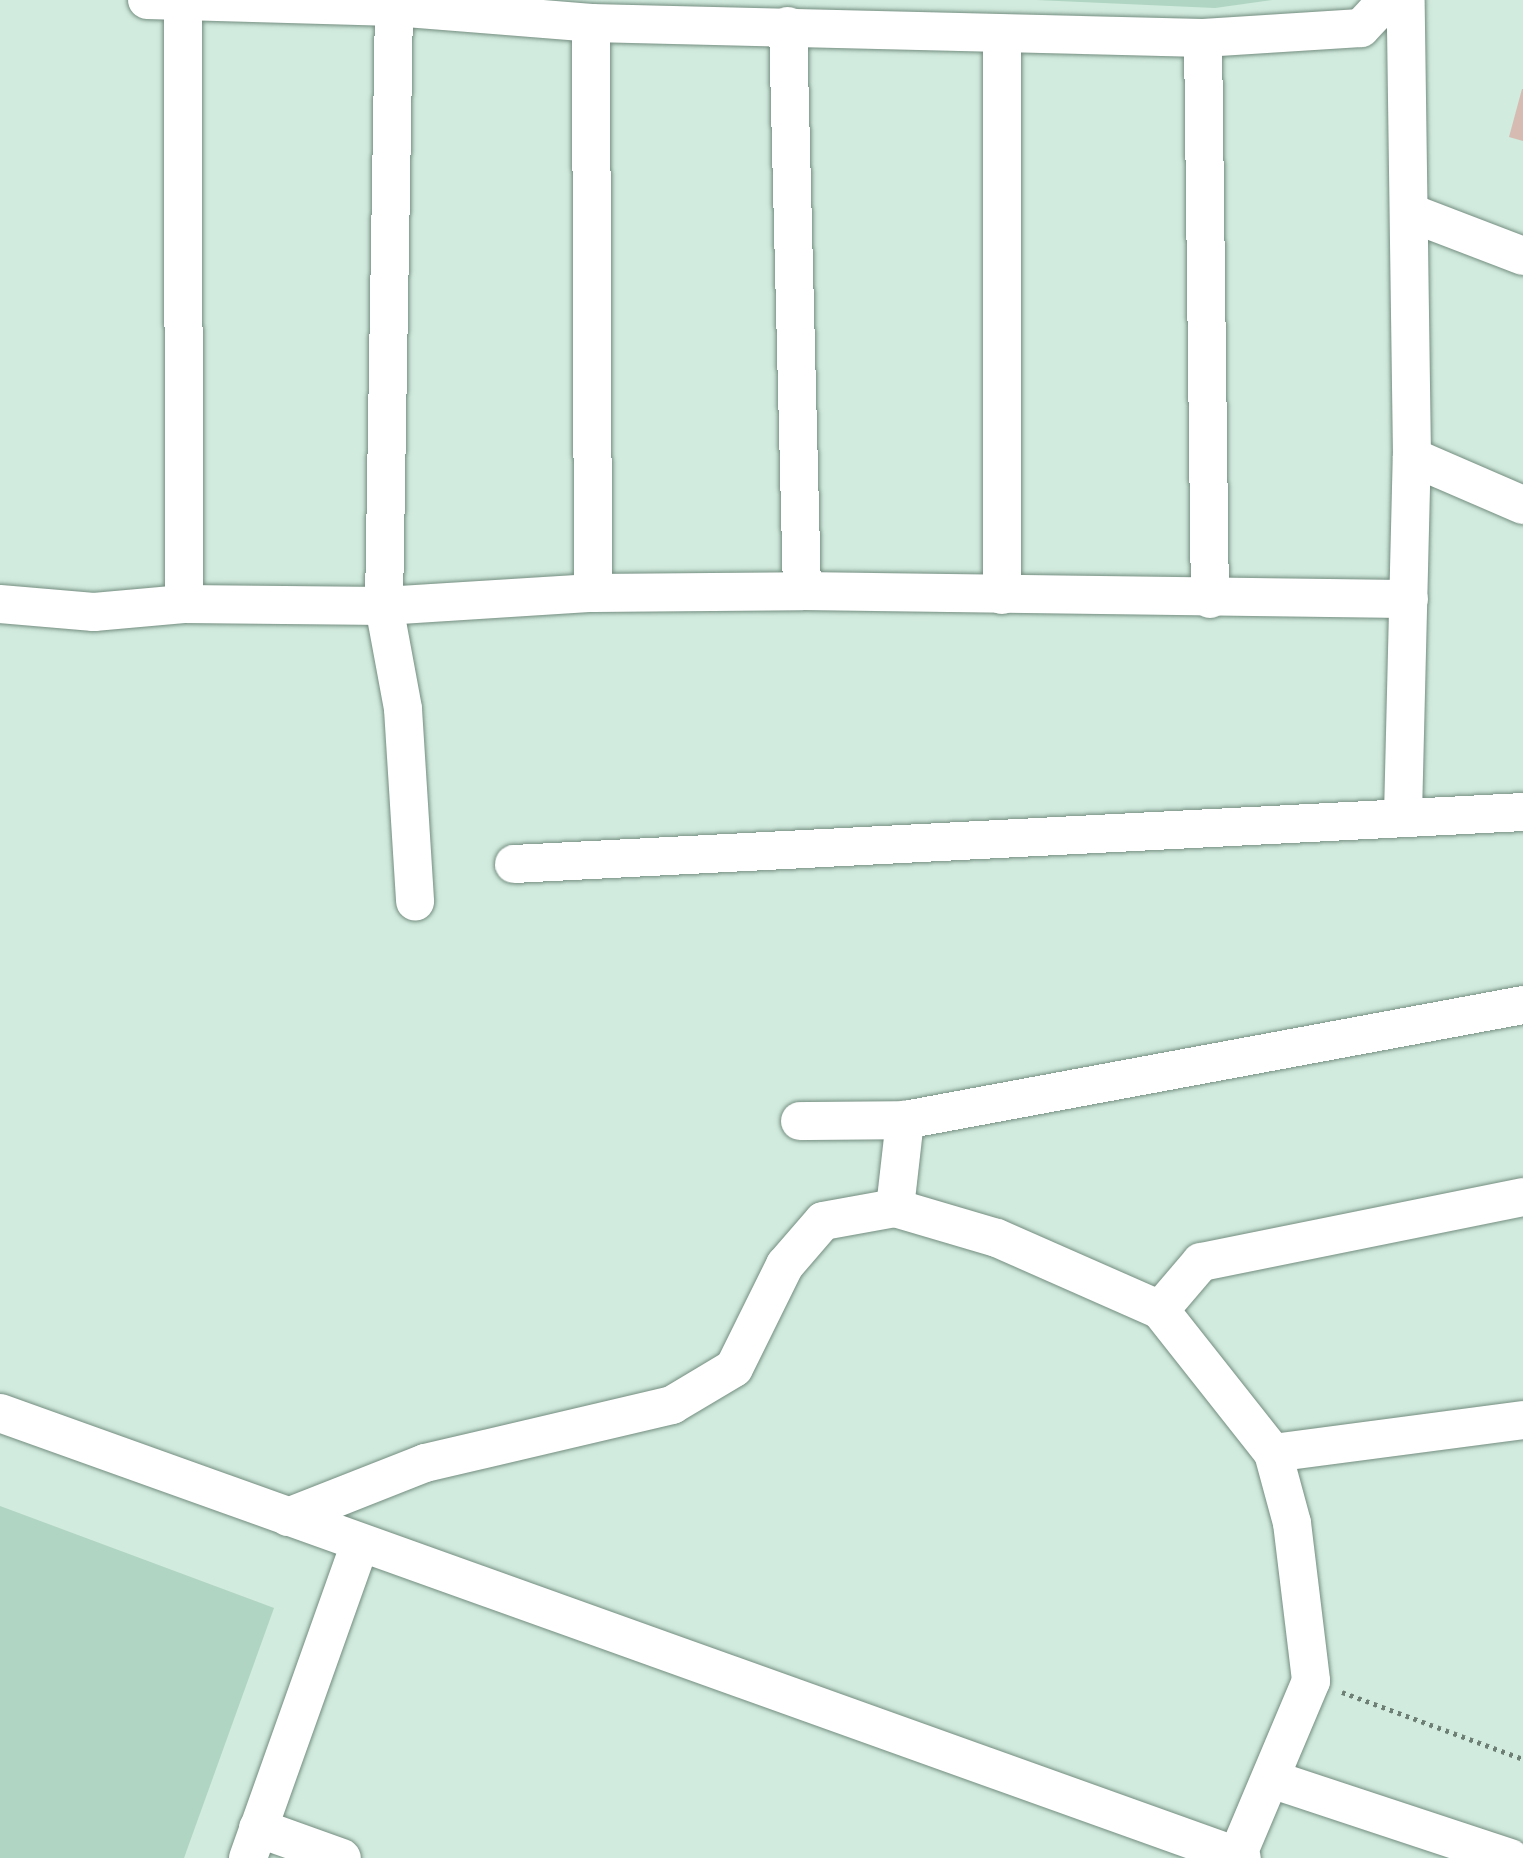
<!DOCTYPE html>
<html>
<head>
<meta charset="utf-8">
<style>
  body { margin:0 }
  #map { position:relative; width:1523px; height:1858px; overflow:hidden; background:#d1ebde; font-family:"Golos Text",sans-serif }
  div>[style] { position:absolute }
  [style*='--x'] { left:calc(var(--x)*1px); top:calc(var(--y)*1px); width:calc(var(--w)*1px); rotate:calc(var(--a)*1deg) }
  .green>* { inset:0; background:#b0d5c2 }
  .building>* { inset:0; background:#d6bbb2 }
  .path>* { height:4.5px; margin-top:-2.25px; transform-origin:0; background:repeating-linear-gradient(90deg,#6e7f76 0 3.5px,transparent 0 8.5px) }
  .roads { filter:drop-shadow(0 0 2px #748d80) drop-shadow(0 0 2px #748d80) }
  .minor>* { height:38px; margin:-19px; padding:0 19px; transform-origin:19px; border-radius:19px; background:#fff }
  span { translate:-50% -50%; white-space:nowrap; text-align:center; line-height:1.15; -webkit-text-stroke:6px #def9eb; paint-order:stroke }
</style>
</head>
<body>
<div id="map">
  <div class="green">
    <i style="clip-path:polygon(1036px 0,1272px 0,1215px 8px)"></i>
    <i style="clip-path:polygon(0 1506px,274px 1608px,184px 1858px,0 1858px)"></i>
  </div>
  <div class="building">
    <i style="clip-path:polygon(1522px 89px,1523px 89px,1523px 141px,1509px 137px)"></i>
  </div>
  <div class="path">
    <i style="--x:1342;--y:1692;--w:193;--a:20.3"></i>
  </div>
  <div class="roads">
    <div class="minor">
      <i style="--x:147;--y:0;--w:247;--a:1.6"></i>
      <i style="--x:394;--y:7;--w:198;--a:4.6"></i>
      <i style="--x:591;--y:23;--w:612;--a:1.4"></i>
      <i style="--x:1203;--y:38;--w:158;--a:-3.6"></i>
      <i style="--x:1361;--y:28;--w:38;--a:-47"></i>
      <i style="--x:183;--y:0;--w:604;--a:89.91"></i>
      <i style="--x:394;--y:7;--w:599;--a:90.96"></i>
      <i style="--x:384;--y:606;--w:209;--a:-3.6"></i>
      <i style="--x:593;--y:593;--w:209;--a:-0.5"></i>
      <i style="--x:802;--y:591;--w:607;--a:0.76"></i>
      <i style="--x:591;--y:23;--w:570;--a:89.8"></i>
      <i style="--x:788;--y:26;--w:565;--a:88.58"></i>
      <i style="--x:1002;--y:35;--w:560;--a:90"></i>
      <i style="--x:1203;--y:38;--w:561;--a:89.29"></i>
      <i style="--x:1411;--y:213;--w:120;--a:21"></i>
      <i style="--x:1412;--y:457;--w:121;--a:23.4"></i>
      <i style="--x:0;--y:604;--w:94;--a:4.9"></i>
      <i style="--x:94;--y:612;--w:90;--a:-5.1"></i>
      <i style="--x:184;--y:604;--w:200;--a:0.6"></i>
      <i style="--x:384;--y:606;--w:105;--a:79.5"></i>
      <i style="--x:403;--y:709;--w:193;--a:86.4"></i>
      <i style="--x:1403;--y:815;--w:358;--a:-88.6"></i>
      <i style="--x:1412;--y:457;--w:457;--a:-90.8"></i>
      <i style="--x:514;--y:864;--w:1010;--a:-2.95"></i>
      <i style="--x:800;--y:1121;--w:105;--a:-0.5"></i>
      <i style="--x:905;--y:1120;--w:629;--a:-10.54"></i>
      <i style="--x:895;--y:1208;--w:89;--a:-83.5"></i>
      <i style="--x:1160;--y:1310;--w:63;--a:-49.5"></i>
      <i style="--x:1201;--y:1262;--w:328;--a:-11.4"></i>
      <i style="--x:0;--y:1413;--w:1319;--a:19.71"></i>
      <i style="--x:1273;--y:1453;--w:252;--a:-7.5"></i>
      <i style="--x:288;--y:1517;--w:147;--a:-21.5"></i>
      <i style="--x:425;--y:1463;--w:254;--a:-13.2"></i>
      <i style="--x:672;--y:1405;--w:72;--a:-30.8"></i>
      <i style="--x:734;--y:1368;--w:115;--a:-63.7"></i>
      <i style="--x:785;--y:1265;--w:58;--a:-49.2"></i>
      <i style="--x:823;--y:1221;--w:73;--a:-10.2"></i>
      <i style="--x:895;--y:1208;--w:106;--a:16.4"></i>
      <i style="--x:997;--y:1238;--w:178;--a:23.8"></i>
      <i style="--x:1160;--y:1310;--w:182;--a:51.7"></i>
      <i style="--x:1273;--y:1453;--w:73;--a:74.8"></i>
      <i style="--x:1292;--y:1523;--w:159;--a:83.1"></i>
      <i style="--x:1311;--y:1681;--w:190;--a:112.9"></i>
      <i style="--x:1271;--y:1779;--w:252;--a:18.3"></i>
      <i style="--x:258;--y:1828;--w:89;--a:19.7"></i>
      <i style="--x:248;--y:1858;--w:334;--a:-70.4"></i>
    </div>
  </div>
</div>
</body>
</html>
